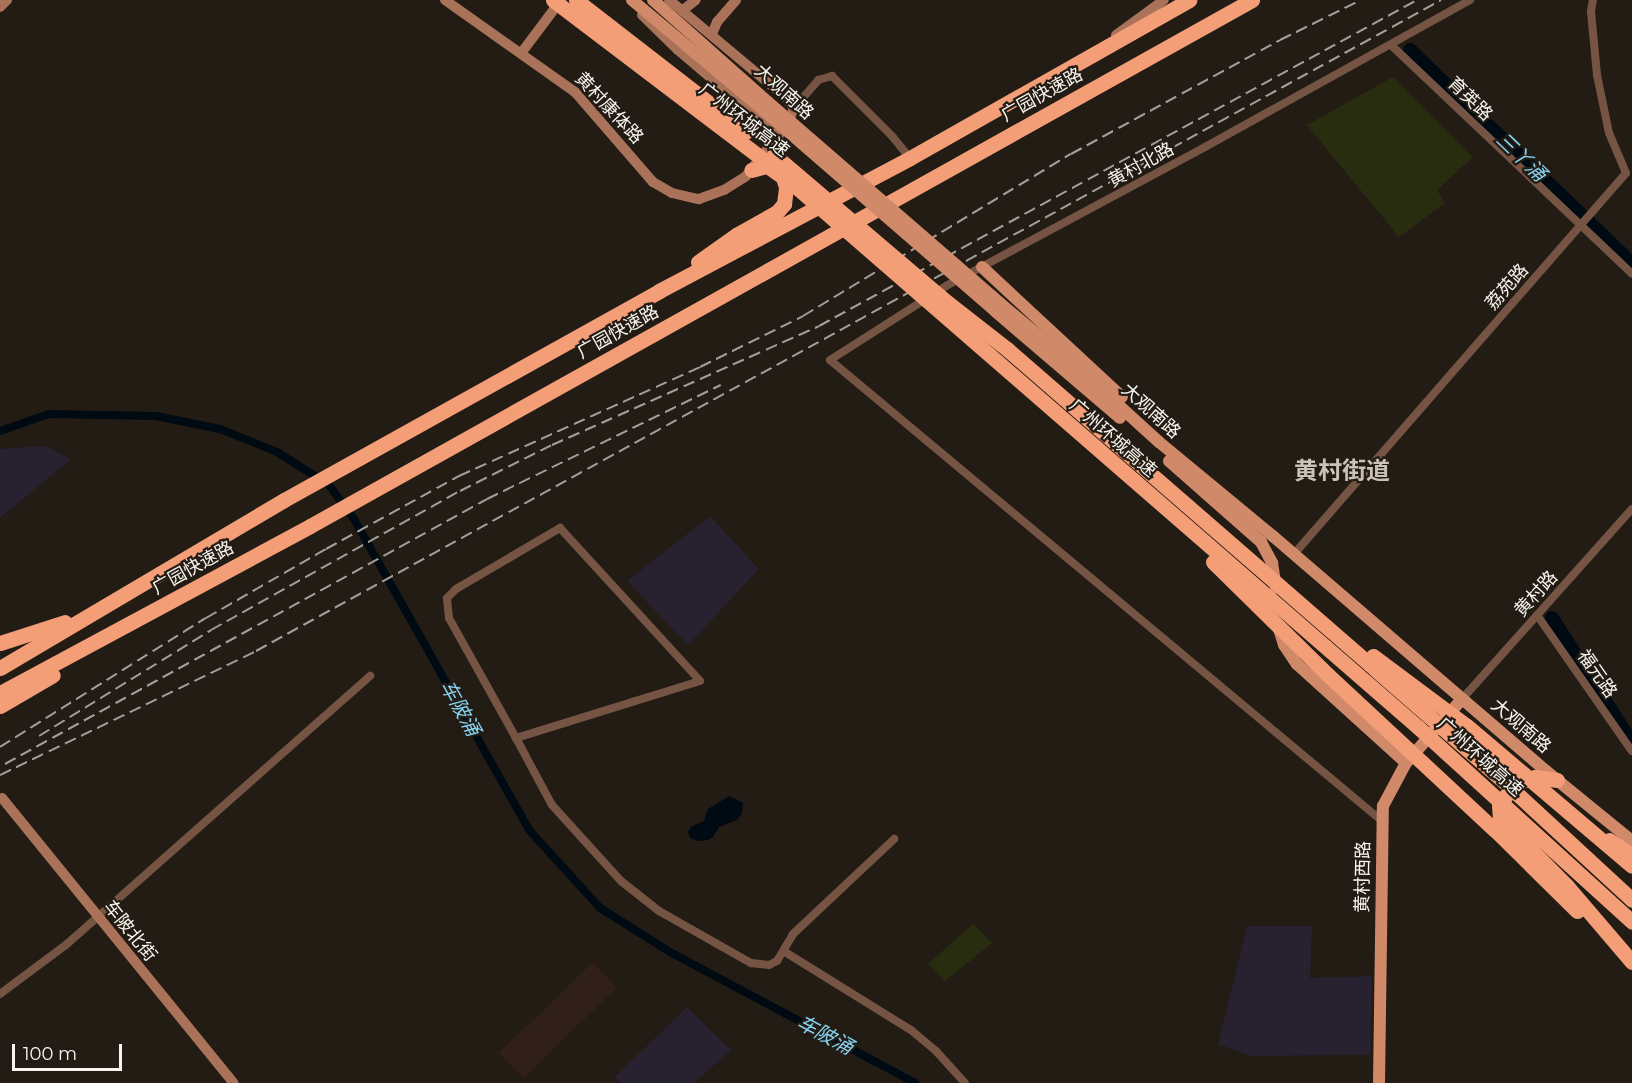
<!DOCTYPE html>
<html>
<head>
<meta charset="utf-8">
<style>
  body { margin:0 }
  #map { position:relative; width:1632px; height:1083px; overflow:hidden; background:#221c14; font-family:Montserrat,"Noto Sans SC",sans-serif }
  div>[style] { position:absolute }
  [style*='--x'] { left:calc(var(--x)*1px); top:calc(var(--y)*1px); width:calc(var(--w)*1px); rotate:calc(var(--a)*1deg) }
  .education>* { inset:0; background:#272130 }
  .medical>* { inset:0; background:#311f19; transform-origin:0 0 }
  .green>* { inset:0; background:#292d10 }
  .water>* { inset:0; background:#000a12 }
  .canal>* { height:8px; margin:-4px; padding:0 4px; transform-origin:4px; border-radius:4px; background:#000a12 }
  .river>* { height:14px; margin:-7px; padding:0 7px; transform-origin:7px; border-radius:7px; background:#000a12 }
  .street>* { height:8px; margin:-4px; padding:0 4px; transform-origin:4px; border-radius:4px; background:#765444 }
  .secondary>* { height:10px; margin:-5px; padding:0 5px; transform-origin:5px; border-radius:5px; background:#a97259 }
  .primary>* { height:12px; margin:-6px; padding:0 6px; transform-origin:6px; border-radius:6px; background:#d08969 }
  .highway>* { height:15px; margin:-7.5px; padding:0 7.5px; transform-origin:7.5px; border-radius:7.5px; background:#f49e77 }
  .rail>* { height:2px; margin-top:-1px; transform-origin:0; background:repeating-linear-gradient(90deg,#a39e97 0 12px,transparent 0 18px) }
  .primary-bridge>* { height:12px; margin:-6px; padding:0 6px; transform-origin:6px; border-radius:6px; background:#d08969 }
  .highway-bridge>* { height:15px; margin:-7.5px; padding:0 7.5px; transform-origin:7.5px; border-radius:7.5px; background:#f49e77 }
  span { translate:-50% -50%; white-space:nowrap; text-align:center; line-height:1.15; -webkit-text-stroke:4.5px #221c14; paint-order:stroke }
  .street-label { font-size:18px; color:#f8f4ee }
  .water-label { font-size:20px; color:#85d1ef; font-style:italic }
  .district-label { font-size:24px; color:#cac2b7; font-weight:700 }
  .scale { position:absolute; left:12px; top:1044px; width:110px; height:27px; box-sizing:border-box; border:3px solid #f8f4ee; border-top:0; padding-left:8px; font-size:18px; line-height:21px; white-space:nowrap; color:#f8f4ee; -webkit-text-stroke:4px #221c14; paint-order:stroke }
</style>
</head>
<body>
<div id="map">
  <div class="education">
    <i style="clip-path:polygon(45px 446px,71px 459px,0 518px,0 449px)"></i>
    <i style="clip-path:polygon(710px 516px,759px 569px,688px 645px,627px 581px)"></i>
    <i style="clip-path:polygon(1247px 926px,1312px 926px,1310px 978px,1372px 976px,1370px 1055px,1251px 1056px,1218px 1044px)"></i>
    <i style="clip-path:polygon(687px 1007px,731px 1050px,694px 1083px,621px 1083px,615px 1077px)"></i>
  </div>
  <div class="medical">
    <i style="left:593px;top:962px;width:35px;height:131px;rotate:46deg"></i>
  </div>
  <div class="green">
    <i style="clip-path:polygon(1393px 77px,1473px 157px,1437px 190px,1445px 203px,1399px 237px,1307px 125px)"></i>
    <i style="clip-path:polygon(973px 924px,992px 943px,945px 981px,928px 964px)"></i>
  </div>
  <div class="water">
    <i style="clip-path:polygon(729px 796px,743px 803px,742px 813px,737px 820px,719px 827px,713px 837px,708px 840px,698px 841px,690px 838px,688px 832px,691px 827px,704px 821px,708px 809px)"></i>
  </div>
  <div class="canal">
    <i style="--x:0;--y:431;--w:52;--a:-19.1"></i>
    <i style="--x:49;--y:414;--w:107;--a:1.1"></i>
    <i style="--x:156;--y:416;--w:65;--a:11.5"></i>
    <i style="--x:220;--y:429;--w:61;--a:22"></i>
    <i style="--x:277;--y:452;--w:62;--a:32.4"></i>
    <i style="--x:329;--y:485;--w:42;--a:53.7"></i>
    <i style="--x:354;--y:519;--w:358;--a:60.6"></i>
    <i style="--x:530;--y:831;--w:104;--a:47.7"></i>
    <i style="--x:600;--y:908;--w:83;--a:32.2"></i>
    <i style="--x:670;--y:952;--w:278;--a:28.1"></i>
  </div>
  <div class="river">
    <i style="--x:1410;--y:50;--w:308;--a:43.9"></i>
    <i style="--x:1552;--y:618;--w:148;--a:57.4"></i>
  </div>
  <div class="street">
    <i style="--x:1391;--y:45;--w:332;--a:43.5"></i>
    <i style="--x:794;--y:108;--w:37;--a:-49"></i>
    <i style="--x:818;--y:80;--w:15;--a:-16"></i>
    <i style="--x:832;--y:76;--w:85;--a:45"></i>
    <i style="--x:892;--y:136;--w:28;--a:51"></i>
    <i style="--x:560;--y:528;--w:207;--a:47.5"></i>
    <i style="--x:700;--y:681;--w:193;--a:162.8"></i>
    <i style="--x:516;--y:738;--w:137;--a:-119.2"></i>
    <i style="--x:449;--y:618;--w:20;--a:-96"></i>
    <i style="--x:447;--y:598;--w:13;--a:-45"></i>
    <i style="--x:456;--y:589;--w:121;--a:-30.4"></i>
    <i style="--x:1294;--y:554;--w:505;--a:-48.93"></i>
    <i style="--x:1626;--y:173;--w:43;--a:-113"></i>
    <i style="--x:1609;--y:133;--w:59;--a:-101.7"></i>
    <i style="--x:1597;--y:75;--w:64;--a:-95.4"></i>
    <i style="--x:1591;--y:11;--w:11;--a:-80"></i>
    <i style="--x:1537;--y:615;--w:166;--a:55.1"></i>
    <i style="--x:1462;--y:699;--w:255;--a:-48.2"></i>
    <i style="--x:516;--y:738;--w:76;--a:61.8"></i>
    <i style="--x:552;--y:805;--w:103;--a:47.8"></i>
    <i style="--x:621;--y:881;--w:48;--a:38.3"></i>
    <i style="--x:659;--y:911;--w:106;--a:29.5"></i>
    <i style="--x:751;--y:963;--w:18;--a:6"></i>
    <i style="--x:769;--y:965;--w:9;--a:-27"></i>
    <i style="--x:777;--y:961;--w:31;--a:-59"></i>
    <i style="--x:793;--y:934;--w:139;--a:-43.2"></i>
    <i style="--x:1382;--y:821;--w:719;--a:-140.13"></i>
    <i style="--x:830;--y:360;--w:138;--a:-32.5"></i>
    <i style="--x:946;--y:286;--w:294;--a:-28.2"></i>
    <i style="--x:1205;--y:147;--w:303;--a:-29"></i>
    <i style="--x:785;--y:952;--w:148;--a:31.8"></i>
    <i style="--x:911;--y:1030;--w:33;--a:40"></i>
    <i style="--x:936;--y:1051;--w:43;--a:47.8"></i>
    <i style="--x:0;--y:994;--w:84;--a:-36.7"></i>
    <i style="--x:67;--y:944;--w:405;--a:-41.5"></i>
  </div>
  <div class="secondary">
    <i style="--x:445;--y:0;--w:159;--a:35.3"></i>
    <i style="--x:575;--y:92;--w:119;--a:49.1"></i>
    <i style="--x:653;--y:182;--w:22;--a:30"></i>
    <i style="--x:672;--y:193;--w:28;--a:13"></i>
    <i style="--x:699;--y:199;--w:27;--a:-20"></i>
    <i style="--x:724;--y:190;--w:26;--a:-32"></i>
    <i style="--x:746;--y:176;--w:68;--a:-51.6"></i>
    <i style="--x:788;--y:123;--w:16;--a:-68"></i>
    <i style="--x:794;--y:108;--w:16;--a:-130"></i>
    <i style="--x:784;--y:96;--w:150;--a:-140.1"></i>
    <i style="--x:0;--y:7;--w:10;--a:-45"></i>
    <i style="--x:683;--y:10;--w:16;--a:-38"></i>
    <i style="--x:642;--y:15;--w:50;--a:44.2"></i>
    <i style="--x:678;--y:50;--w:131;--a:40.4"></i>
    <i style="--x:778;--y:135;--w:28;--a:84"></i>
    <i style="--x:712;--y:34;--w:13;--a:-67"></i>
    <i style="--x:717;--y:22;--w:29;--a:-49"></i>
    <i style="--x:1116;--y:35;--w:59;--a:-36.1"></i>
    <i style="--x:522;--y:52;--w:65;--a:-53.1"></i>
    <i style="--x:2;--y:798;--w:367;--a:50.9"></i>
  </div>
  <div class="primary">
    <i style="--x:632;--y:0;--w:170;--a:40"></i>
    <i style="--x:653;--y:0;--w:154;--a:41.6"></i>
    <i style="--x:982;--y:267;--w:191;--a:42.9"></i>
    <i style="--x:1001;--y:304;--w:106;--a:40"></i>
    <i style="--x:1082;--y:372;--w:104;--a:42.3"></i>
    <i style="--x:1159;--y:442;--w:149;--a:39.6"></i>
    <i style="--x:1274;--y:537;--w:359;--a:40.7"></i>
    <i style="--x:1546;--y:771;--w:111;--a:39.1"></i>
    <i style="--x:996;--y:312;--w:163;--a:40.5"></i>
    <i style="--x:1169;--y:461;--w:123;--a:41.4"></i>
    <i style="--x:1261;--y:542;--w:24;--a:62"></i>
    <i style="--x:1272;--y:563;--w:25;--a:81"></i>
    <i style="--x:1278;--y:626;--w:20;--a:72"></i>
    <i style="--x:1284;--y:645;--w:23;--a:56"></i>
    <i style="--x:1297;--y:664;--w:147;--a:42.2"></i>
    <i style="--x:1379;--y:1083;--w:277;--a:-89.2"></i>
    <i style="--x:1383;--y:806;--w:49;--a:-61.9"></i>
    <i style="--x:1406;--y:763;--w:85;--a:-48.8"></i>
  </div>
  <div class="highway">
    <i style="--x:698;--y:262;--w:47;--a:-35.4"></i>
    <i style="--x:736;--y:235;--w:47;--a:-29.3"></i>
    <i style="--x:777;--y:212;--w:11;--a:-49"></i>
    <i style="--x:784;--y:204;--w:17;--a:-83"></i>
    <i style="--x:786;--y:187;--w:10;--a:-107"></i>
    <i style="--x:783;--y:177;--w:19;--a:-145"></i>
    <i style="--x:767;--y:166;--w:16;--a:166"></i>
    <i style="--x:0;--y:643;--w:68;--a:-17.9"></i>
    <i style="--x:0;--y:668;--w:330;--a:-30.6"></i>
    <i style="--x:284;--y:500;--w:429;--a:-29.1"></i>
    <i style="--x:659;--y:291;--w:284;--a:-27.9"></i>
    <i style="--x:910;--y:158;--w:321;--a:-29.5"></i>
    <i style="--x:0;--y:693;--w:352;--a:-28.3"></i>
    <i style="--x:310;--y:526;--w:1079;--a:-29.18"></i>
    <i style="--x:0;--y:706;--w:61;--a:-30.3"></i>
    <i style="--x:1557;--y:780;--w:22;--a:-172"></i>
    <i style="--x:1535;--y:777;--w:21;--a:163"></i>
    <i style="--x:1515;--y:783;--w:27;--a:126"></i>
    <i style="--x:1499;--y:805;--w:13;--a:86"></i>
    <i style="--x:1500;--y:818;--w:95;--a:45.4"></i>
    <i style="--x:1567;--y:886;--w:100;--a:49.5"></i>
    <i style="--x:1496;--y:831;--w:114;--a:44.6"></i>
    <i style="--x:1609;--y:840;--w:27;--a:33"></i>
  </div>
  <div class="rail">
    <i style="--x:39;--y:736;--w:202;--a:-31.6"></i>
    <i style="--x:211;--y:630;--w:285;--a:-29.2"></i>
    <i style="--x:460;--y:491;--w:103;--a:-26.6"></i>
    <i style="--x:552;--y:445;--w:292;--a:-24"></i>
    <i style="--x:819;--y:326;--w:681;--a:-28.6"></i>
    <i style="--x:0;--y:747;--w:243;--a:-32.1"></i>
    <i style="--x:206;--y:618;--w:138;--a:-29.9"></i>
    <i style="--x:326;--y:549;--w:152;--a:-28.8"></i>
    <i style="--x:459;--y:476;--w:265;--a:-24.3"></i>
    <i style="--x:700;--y:367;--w:115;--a:-26.3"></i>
    <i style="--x:803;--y:316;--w:313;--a:-31.2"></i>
    <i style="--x:1071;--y:154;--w:238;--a:-28.6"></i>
    <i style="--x:1280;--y:40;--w:90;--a:-26.3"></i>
    <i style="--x:5;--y:764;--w:550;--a:-28.8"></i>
    <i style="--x:487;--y:499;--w:260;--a:-26"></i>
    <i style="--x:0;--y:775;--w:284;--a:-25.8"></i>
    <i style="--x:256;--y:651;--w:1352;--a:-28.78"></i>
  </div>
  <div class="primary-bridge">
    <i style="--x:768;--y:102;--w:308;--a:40.9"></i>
    <i style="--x:762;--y:109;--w:310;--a:40.9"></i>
  </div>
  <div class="highway-bridge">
    <i style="--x:553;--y:0;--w:283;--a:37.2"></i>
    <i style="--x:778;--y:171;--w:849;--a:40.99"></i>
    <i style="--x:1419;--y:728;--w:288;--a:42.3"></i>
    <i style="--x:576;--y:0;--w:215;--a:37.8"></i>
    <i style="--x:774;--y:155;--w:228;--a:40.4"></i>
    <i style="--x:948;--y:303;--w:75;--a:37.9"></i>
    <i style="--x:1007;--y:349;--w:489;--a:41"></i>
    <i style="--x:1376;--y:670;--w:164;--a:41.1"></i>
    <i style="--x:1500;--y:778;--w:180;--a:42.7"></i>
    <i style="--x:1213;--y:562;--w:161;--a:44.5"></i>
    <i style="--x:1328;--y:675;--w:229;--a:42.9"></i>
    <i style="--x:1373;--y:656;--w:117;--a:36.7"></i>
    <i style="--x:1467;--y:726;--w:216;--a:40.3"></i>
  </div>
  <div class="street-label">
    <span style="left:784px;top:92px;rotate:42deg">大观南路</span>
    <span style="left:1042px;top:95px;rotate:-29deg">广园快速路</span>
    <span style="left:1470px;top:99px;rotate:44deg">育英路</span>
    <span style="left:609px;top:108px;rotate:47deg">黄村康体路</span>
    <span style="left:744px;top:120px;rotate:38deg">广州环城高速</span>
    <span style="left:1141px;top:165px;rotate:-29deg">黄村北路</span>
    <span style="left:1507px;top:287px;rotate:-49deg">荔苑路</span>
    <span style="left:618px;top:332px;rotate:-29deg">广园快速路</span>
    <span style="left:1151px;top:411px;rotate:42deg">大观南路</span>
    <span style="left:1113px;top:438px;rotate:41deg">广州环城高速</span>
    <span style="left:193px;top:568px;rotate:-29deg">广园快速路</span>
    <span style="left:1536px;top:594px;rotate:-48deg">黄村路</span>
    <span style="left:1597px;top:674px;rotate:55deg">福元路</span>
    <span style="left:1521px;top:726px;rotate:41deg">大观南路</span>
    <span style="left:1480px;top:757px;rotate:42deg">广州环城高速</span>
    <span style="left:1363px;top:877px;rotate:-89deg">黄村西路</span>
    <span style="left:130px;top:931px;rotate:51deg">车陂北街</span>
  </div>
  <div class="water-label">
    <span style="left:1521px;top:157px;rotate:44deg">三丫涌</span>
    <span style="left:460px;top:708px;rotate:61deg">车陂涌</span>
    <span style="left:825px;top:1035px;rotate:28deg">车陂涌</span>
  </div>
  <div class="district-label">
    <span style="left:1342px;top:471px">黄村街道</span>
  </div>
  <div class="scale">100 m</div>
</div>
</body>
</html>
